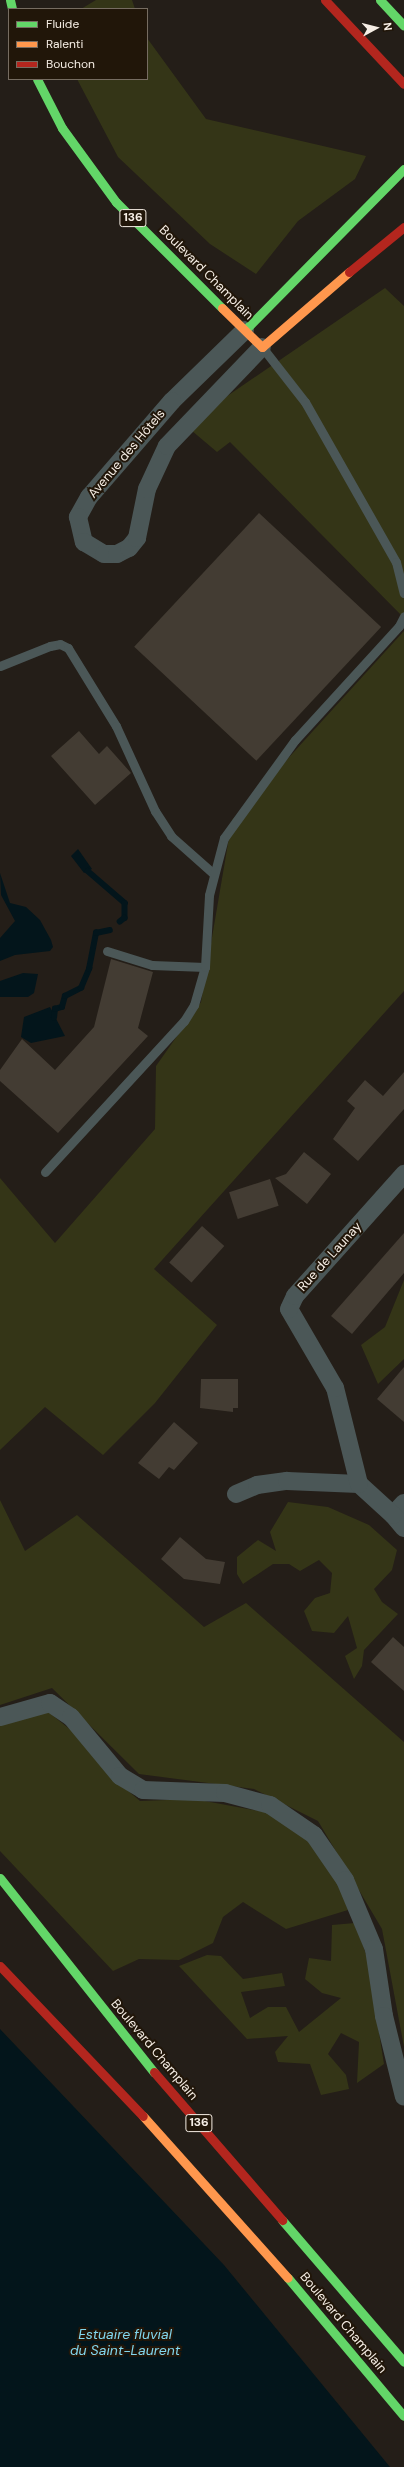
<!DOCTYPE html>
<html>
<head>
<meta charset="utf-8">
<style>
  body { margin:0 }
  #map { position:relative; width:404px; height:2467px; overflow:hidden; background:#241e18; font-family:"DM Sans",sans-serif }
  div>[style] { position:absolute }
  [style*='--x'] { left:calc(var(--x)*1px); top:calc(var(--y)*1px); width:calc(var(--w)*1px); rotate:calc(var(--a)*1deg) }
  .green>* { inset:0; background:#343517 }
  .water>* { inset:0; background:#03151b }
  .stream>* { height:5.5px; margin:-2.75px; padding:0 2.75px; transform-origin:2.75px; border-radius:2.75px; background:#03151b }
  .building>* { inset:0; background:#433c33; transform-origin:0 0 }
  .lane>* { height:9px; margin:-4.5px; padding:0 4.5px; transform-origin:4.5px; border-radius:4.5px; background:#4b5757 }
  .street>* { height:18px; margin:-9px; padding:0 9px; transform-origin:9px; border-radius:9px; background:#4b5757 }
  .fast>* { height:9px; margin:-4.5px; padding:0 4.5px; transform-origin:4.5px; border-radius:4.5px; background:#63d668 }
  .slow>* { height:9px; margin:-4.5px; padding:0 4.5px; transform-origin:4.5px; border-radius:4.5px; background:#ff974d }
  .jam>* { height:9px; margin:-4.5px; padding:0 4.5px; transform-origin:4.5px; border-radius:4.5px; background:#b3261e }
  span { translate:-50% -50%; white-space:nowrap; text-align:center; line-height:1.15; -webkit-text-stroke:4px #211609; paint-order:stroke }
  .shield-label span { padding:1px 3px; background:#211609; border:1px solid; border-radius:3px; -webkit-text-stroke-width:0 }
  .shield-label { font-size:12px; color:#f6eee5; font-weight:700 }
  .street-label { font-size:13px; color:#f6eee5 }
  .water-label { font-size:14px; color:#82d6ed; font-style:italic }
  .legend { position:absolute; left:8px; top:8px; width:140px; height:72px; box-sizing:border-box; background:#211609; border:1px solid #766c61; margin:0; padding:5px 7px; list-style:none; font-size:12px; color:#f6eee5 }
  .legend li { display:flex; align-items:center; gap:8px; height:20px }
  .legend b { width:20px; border:1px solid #766c61 }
  .north { position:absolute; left:356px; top:8px; width:40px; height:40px; -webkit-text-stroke:3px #211609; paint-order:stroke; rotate:83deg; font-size:11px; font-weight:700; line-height:16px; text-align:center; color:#f6eee5 }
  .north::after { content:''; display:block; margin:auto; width:14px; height:18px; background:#f6eee5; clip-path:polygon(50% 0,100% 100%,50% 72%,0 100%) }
</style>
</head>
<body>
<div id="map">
  <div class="green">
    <i style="clip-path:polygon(96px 0,132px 0,135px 9px,81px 9px)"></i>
    <i style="clip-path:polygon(147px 38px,206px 119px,366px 156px,355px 179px,298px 221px,256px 274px,210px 244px,118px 157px,77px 79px,147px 79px)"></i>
    <i style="clip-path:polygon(385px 288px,404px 306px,404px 618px,230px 442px,217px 452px,185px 425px)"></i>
    <i style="clip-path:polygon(404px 631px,404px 991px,154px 1269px,217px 1325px,155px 1403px,103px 1455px,45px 1407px,0 1450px,0 1178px,55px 1243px,155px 1129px,156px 1066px,201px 1002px,232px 820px)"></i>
    <i style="clip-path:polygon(404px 1280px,404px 1359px,378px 1384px,361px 1345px,385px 1327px)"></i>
    <i style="clip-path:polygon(0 1500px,25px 1551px,77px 1515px,204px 1627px,246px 1603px,404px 1742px,404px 2047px,382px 1929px,318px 1821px,254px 1789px,139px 1774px,52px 1688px,0 1705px)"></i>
    <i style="clip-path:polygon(288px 1502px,328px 1507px,369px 1525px,397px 1550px,392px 1570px,374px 1589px,382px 1602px,398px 1614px,364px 1650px,362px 1666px,354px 1679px,345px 1656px,357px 1648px,348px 1616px,334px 1633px,312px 1631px,304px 1611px,315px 1598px,330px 1593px,332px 1573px,319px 1560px,300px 1571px,289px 1564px,273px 1564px,243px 1584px,237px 1574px,237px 1557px,258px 1540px,276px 1551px,270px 1532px)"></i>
    <i style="clip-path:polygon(47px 1711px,77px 1735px,105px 1771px,140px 1801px,194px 1799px,270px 1813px,308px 1840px,338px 1881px,348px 1910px,286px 1929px,243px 1902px,223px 1917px,213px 1943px,179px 1960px,139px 1959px,113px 1971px,0 1851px,0 1725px)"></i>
    <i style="clip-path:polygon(355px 1923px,367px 1957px,384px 2064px,357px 2083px,359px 2042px,341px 2033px,328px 2054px,346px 2075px,349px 2089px,321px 2095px,310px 2064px,278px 2062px,275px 2052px,288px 2036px,247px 2039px,179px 1966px,207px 1955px,221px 1956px,243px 1979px,282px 1973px,285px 1986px,241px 1992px,250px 2018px,268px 2007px,286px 2007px,299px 2032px,341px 1998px,322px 1993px,305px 1979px,309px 1958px,331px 1961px,332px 1925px)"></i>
  </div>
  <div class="water">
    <i style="clip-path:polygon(78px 849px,92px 869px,84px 873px,71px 856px)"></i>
    <i style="clip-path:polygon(0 873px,10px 903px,26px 907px,40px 920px,51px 940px,53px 947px,50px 951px,15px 955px,0 961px,0 938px,15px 921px,1px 895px)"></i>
    <i style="clip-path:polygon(23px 973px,38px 974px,34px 993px,28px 997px,0 997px,0 981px)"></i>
    <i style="clip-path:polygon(50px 1007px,65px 1036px,31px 1043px,21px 1037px,24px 1017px)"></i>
    <i style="clip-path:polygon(0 2029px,224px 2265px,390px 2467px,0 2467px)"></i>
  </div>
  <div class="stream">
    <i style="--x:88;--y:871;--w:49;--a:40.9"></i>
    <i style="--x:125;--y:903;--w:15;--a:90"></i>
    <i style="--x:125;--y:918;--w:6;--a:141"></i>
    <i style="--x:54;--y:1018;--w:9;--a:-84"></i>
    <i style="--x:55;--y:1009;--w:7;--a:-16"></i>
    <i style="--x:62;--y:1007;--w:11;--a:-75"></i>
    <i style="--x:65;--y:996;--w:18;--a:-27"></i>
    <i style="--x:81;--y:988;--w:21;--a:-67"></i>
    <i style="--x:89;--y:969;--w:37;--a:-79"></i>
    <i style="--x:96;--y:933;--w:14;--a:-12"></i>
  </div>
  <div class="building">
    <i style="left:259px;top:513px;width:167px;height:183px;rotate:43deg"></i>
    <i style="clip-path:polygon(79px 731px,99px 754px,107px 746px,131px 773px,95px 805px,51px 756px)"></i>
    <i style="clip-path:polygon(111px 959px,153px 972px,138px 1028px,148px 1036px,58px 1133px,0 1081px,0 1070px,22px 1039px,55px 1070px,94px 1027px)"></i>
    <i style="clip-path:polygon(404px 1072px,404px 1109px,358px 1161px,333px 1139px,355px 1108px,347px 1101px,365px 1080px,383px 1096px)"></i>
    <i style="clip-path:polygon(304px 1152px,331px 1174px,307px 1204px,275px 1178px,286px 1174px)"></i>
    <i style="left:270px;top:1179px;width:28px;height:43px;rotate:72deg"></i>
    <i style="left:202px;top:1226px;width:30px;height:49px;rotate:42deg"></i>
    <i style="clip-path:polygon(404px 1233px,404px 1273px,352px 1334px,331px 1316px)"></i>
    <i style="clip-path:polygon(404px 1367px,404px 1422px,377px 1399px)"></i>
    <i style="clip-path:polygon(201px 1379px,238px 1379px,238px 1408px,233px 1408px,233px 1412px,200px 1408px)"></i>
    <i style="clip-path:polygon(174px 1422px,198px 1443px,174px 1470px,169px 1467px,159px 1479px,138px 1463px)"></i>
    <i style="clip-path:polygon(180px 1537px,206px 1559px,225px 1562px,220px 1584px,184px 1579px,161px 1559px)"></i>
    <i style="clip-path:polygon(393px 1637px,404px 1647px,404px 1691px,371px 1662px)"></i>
  </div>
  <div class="lane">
    <i style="--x:262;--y:347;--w:70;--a:52"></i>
    <i style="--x:305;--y:402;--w:184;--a:60.4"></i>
    <i style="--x:396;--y:562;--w:32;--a:76"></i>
    <i style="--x:0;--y:666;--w:54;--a:-21.8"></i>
    <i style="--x:50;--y:646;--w:10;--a:-11"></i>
    <i style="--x:60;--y:644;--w:9;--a:27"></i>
    <i style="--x:68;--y:648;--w:92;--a:58.4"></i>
    <i style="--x:116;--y:726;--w:94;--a:65.4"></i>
    <i style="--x:155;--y:811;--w:30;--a:57"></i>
    <i style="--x:171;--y:836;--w:57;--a:41.5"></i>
    <i style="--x:107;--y:951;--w:47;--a:17.3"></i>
    <i style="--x:152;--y:965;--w:53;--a:2.2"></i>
    <i style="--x:45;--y:1172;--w:205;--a:-47.4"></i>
    <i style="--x:184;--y:1021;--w:19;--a:-58"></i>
    <i style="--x:194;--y:1005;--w:40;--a:-74"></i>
    <i style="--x:205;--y:967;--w:72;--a:-86.8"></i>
    <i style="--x:209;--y:895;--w:59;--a:-75.3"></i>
    <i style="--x:224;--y:838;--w:121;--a:-54.1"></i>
    <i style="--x:295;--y:740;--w:154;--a:-47.6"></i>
    <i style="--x:399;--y:626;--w:11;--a:-63"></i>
  </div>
  <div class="street">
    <i style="--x:245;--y:330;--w:102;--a:135.8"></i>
    <i style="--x:172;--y:401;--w:127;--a:130.8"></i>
    <i style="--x:89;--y:497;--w:23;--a:119"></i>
    <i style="--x:78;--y:517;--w:26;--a:77"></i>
    <i style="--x:84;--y:542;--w:23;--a:31"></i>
    <i style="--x:104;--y:554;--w:13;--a:0"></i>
    <i style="--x:117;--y:554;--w:13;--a:-27"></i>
    <i style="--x:129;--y:548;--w:13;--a:-51"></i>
    <i style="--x:137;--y:538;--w:50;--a:-78.5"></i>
    <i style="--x:147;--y:489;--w:47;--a:-65.1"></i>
    <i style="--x:167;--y:446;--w:137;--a:-46.2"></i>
    <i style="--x:236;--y:1494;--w:23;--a:-23"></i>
    <i style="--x:257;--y:1485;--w:30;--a:-8"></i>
    <i style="--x:287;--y:1481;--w:72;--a:2.4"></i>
    <i style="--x:404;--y:1503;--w:16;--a:133"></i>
    <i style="--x:393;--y:1515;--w:17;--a:50"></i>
    <i style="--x:393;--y:1515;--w:46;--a:-137.6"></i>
    <i style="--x:359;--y:1484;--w:99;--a:-104"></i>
    <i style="--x:335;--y:1388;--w:91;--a:-120.2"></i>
    <i style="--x:289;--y:1309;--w:14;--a:-65"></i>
    <i style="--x:295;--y:1296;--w:164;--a:-48.2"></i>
    <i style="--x:0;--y:1717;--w:52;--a:-15.6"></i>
    <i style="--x:50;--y:1703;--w:25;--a:34"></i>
    <i style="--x:71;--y:1717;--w:77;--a:50.3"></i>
    <i style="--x:120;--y:1776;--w:27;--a:31"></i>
    <i style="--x:143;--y:1790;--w:82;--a:2.1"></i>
    <i style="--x:225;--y:1793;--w:47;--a:14.9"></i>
    <i style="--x:270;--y:1805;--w:53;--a:34.3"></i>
    <i style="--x:314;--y:1835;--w:55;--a:55.4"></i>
    <i style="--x:345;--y:1880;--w:75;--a:67.2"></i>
    <i style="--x:374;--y:1949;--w:68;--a:81.5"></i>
    <i style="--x:384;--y:2016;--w:83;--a:76.1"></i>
  </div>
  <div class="fast">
    <i style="--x:10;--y:0;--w:9;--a:77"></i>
    <i style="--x:380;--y:0;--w:35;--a:47"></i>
    <i style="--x:37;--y:79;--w:55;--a:63"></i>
    <i style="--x:62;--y:128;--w:92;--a:53.9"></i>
    <i style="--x:116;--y:202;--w:150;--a:45"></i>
    <i style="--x:245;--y:330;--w:226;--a:-45.4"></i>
    <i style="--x:0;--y:1878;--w:248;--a:51.6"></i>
    <i style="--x:282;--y:2220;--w:187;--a:49.3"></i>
    <i style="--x:288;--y:2278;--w:180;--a:50"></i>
  </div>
  <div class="slow">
    <i style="--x:222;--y:308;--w:56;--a:44.3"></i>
    <i style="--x:262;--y:347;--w:115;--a:-40.8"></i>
    <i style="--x:143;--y:2116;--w:217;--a:48.2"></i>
  </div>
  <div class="jam">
    <i style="--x:325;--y:0;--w:115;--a:46.8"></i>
    <i style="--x:349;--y:272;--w:71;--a:-39.3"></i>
    <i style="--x:0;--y:1966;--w:207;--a:46.4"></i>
    <i style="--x:154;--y:2072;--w:196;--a:49.1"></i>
  </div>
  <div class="shield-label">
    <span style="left:133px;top:218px">136</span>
    <span style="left:199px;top:2123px">136</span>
  </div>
  <div class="street-label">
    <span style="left:206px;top:273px;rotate:45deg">Boulevard Champlain</span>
    <span style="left:127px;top:454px;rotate:-50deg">Avenue des Hôtels</span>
    <span style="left:330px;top:1257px;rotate:-48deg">Rue de Launay</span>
    <span style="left:154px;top:2050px;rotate:50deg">Boulevard Champlain</span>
    <span style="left:343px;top:2323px;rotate:50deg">Boulevard Champlain</span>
  </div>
  <div class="water-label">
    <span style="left:125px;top:2342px">Estuaire fluvial<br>du Saint-Laurent</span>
  </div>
  <ul class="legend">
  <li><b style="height:5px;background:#63d668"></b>Fluide</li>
  <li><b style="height:5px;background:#ff974d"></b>Ralenti</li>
  <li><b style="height:5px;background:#b3261e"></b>Bouchon</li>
  </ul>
  <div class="north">N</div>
</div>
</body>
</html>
